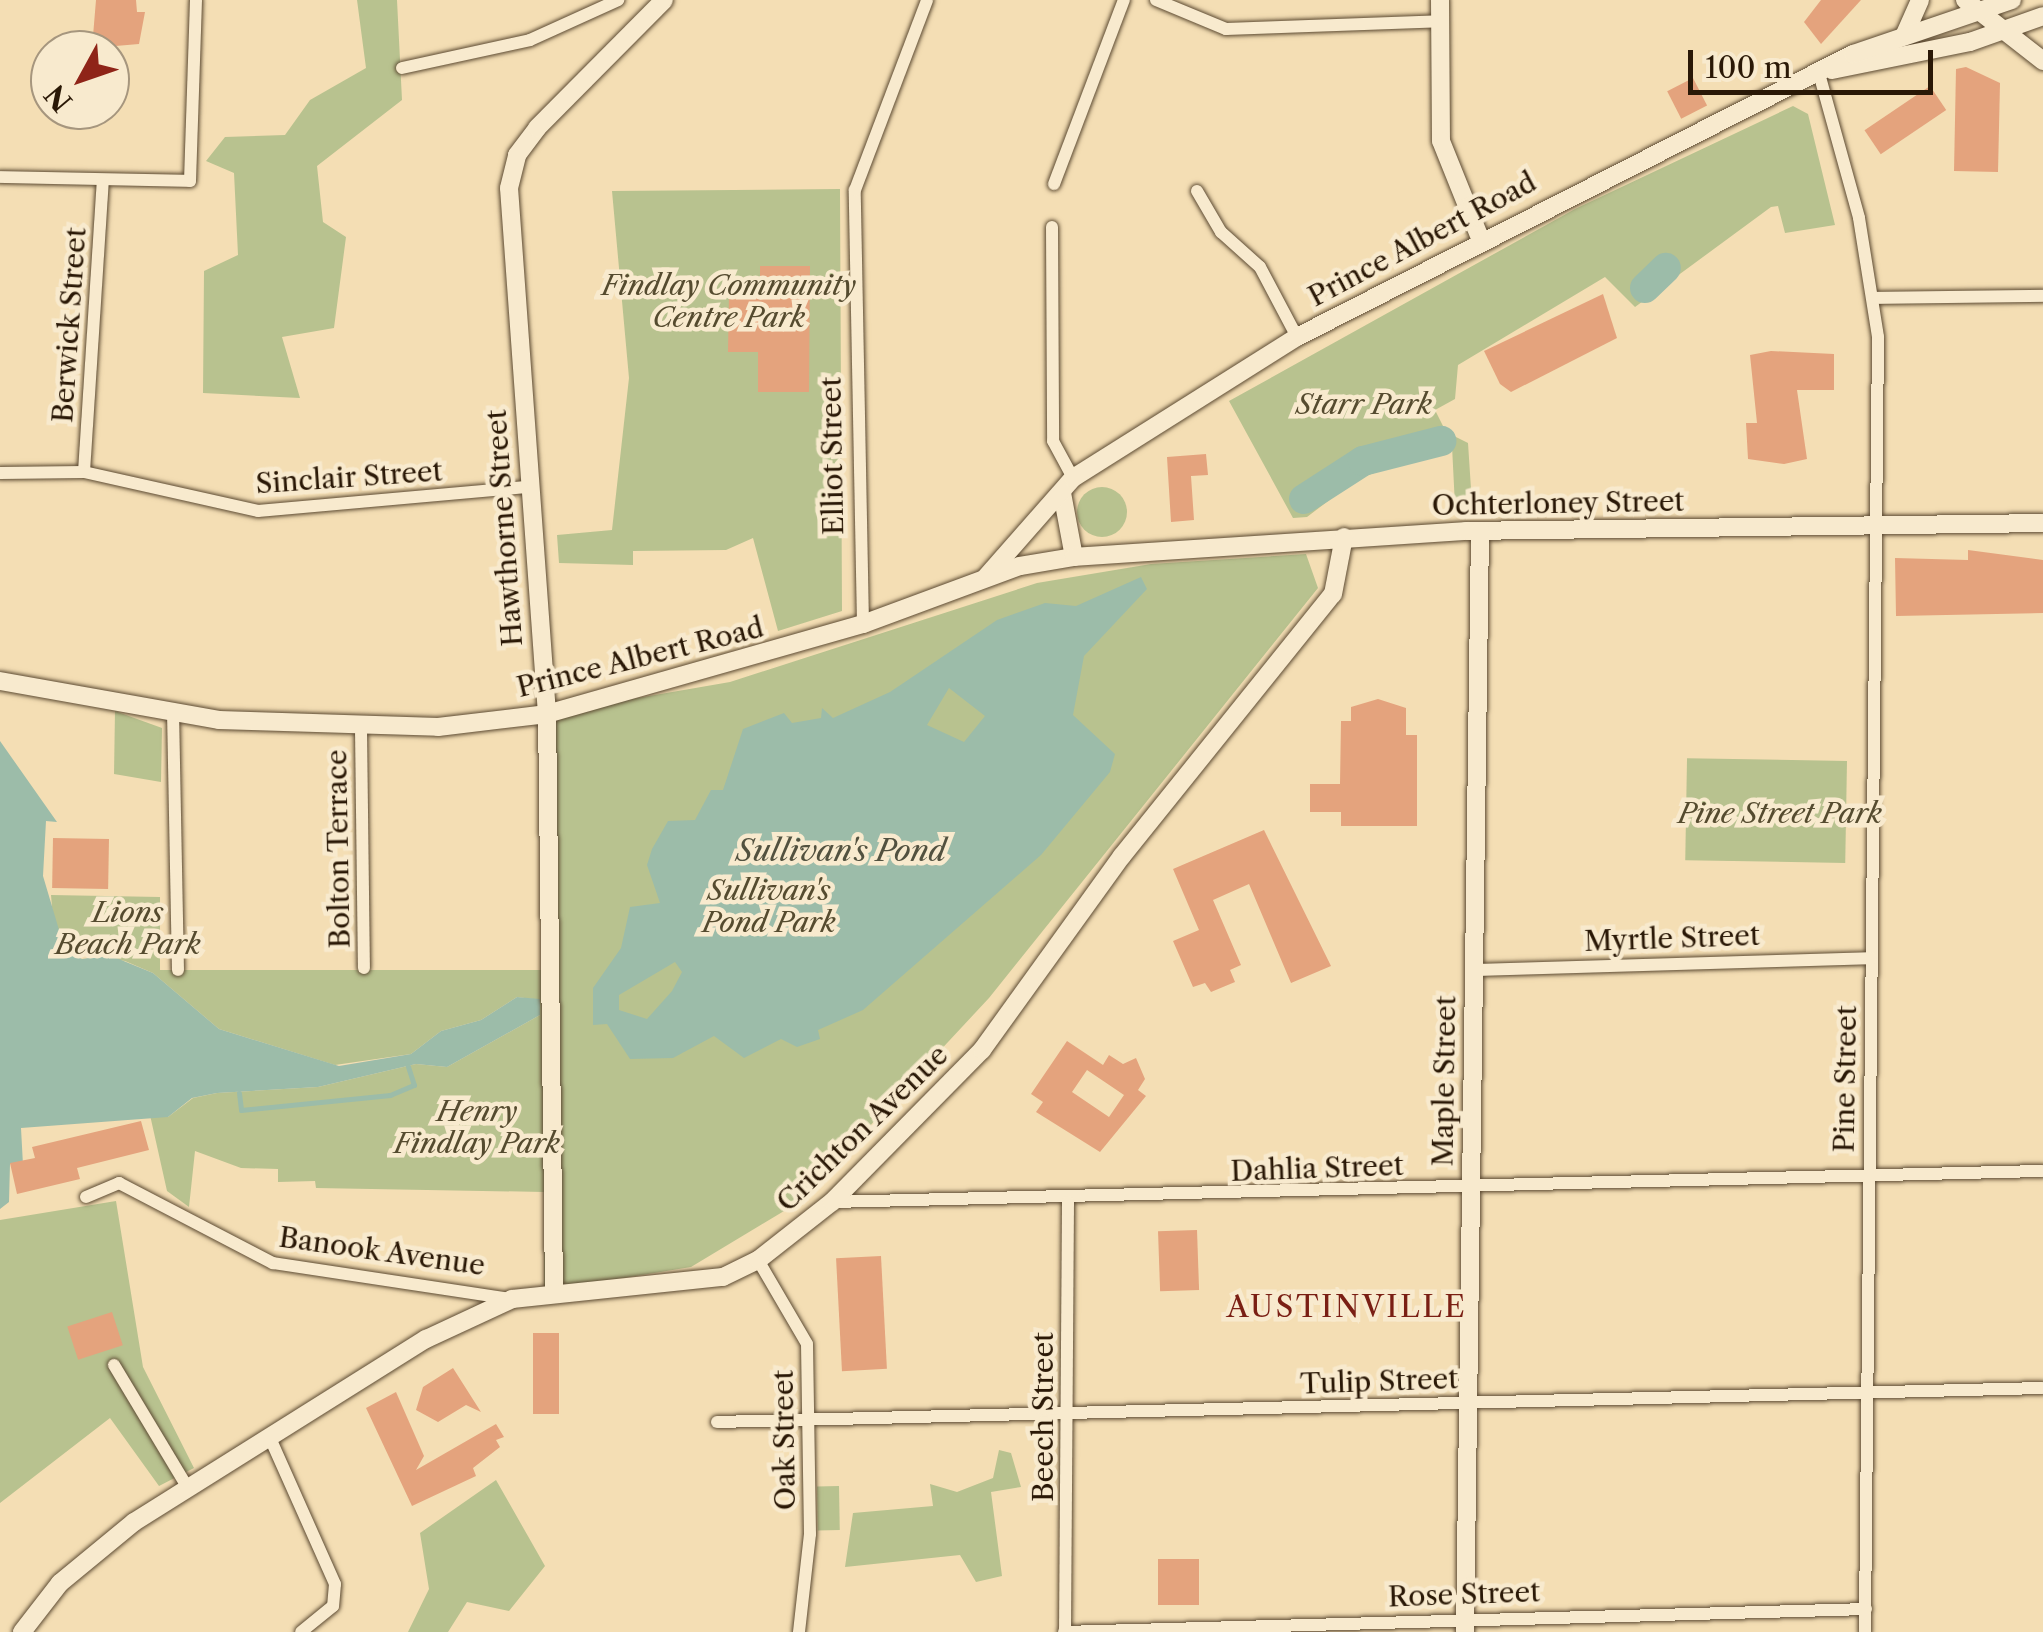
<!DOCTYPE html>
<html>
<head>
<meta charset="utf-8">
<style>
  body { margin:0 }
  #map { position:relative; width:2043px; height:1632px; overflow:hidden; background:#f4deb4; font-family:"Libre Caslon Text",serif }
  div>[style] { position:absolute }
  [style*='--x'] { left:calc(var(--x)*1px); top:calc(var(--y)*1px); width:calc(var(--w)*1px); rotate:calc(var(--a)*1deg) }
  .green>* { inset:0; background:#b8c28f; transform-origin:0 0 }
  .round { border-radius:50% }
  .water>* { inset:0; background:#9cbca9 }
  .stream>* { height:5px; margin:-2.5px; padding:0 2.5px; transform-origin:2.5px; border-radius:2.5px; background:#9cbca9 }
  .river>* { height:30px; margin:-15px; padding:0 15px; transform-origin:15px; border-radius:15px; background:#9cbca9 }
  .building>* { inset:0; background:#e4a37d; transform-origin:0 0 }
  .roads { filter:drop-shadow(0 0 2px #5c4a32) drop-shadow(0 0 2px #5c4a32) }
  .street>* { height:12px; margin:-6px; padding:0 6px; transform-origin:6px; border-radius:6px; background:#f8eace }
  .secondary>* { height:18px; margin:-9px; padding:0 9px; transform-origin:9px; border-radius:9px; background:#f8eace }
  span { translate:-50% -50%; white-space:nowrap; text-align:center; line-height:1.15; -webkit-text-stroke:9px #f8eace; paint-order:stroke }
  .street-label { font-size:28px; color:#2a1806 }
  .park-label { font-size:28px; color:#554b2f; font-style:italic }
  .water-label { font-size:30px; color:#52513f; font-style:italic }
  .neighbourhood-label { font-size:30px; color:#7a1f14; letter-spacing:2.5px }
  .north { position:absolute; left:30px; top:30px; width:100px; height:100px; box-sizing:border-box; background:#f8eace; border:2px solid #a6967e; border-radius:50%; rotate:230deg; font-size:28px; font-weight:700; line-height:40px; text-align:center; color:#2a1806 }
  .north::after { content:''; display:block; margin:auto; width:35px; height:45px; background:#8f2418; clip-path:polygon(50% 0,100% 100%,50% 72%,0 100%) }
  .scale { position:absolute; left:1688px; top:50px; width:245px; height:45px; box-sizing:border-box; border:5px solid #2a1806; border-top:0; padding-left:12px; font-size:30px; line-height:35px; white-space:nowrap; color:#2a1806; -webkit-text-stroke:8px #f8eace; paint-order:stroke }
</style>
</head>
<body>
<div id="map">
  <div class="green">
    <i style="clip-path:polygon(357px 0,397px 0,402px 100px,317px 166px,323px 222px,346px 237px,334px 328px,282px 337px,300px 398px,203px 393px,204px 271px,238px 255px,234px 173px,206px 161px,225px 137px,285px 135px,310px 100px,366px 68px)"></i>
    <i style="clip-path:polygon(1793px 106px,1808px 114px,1835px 225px,1785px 233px,1778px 206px,1771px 207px,1635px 307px,1605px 277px,1458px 365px,1455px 399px,1435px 410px,1446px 432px,1468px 443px,1472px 504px,1455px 506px,1452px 446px,1357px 479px,1307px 517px,1293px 518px,1229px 401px,1575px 209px)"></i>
    <i style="clip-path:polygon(840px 189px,842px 611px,778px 631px,753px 538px,726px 550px,633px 551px,633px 565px,559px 563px,557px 535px,612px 530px,629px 378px,612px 191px)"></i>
    <i class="round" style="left:1077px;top:487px;width:50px;height:50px"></i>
    <i style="clip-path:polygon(1306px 554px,1318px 588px,989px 998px,799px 1202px,691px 1267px,544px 1291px,544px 1192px,316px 1188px,315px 1181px,278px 1182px,278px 1169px,241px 1168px,195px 1151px,189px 1207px,167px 1191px,150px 1115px,168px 1117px,193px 1098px,217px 1093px,318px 1087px,416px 1064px,447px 1067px,540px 1015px,540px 1000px,517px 997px,481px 1020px,441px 1031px,411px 1054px,335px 1065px,219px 1029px,153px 973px,125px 961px,66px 951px,53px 919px,51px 895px,160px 897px,160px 970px,543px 970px,545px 714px,730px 682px,1037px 583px,1151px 564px)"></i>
    <i style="clip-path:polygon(115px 711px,162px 728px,161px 782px,114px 774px)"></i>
    <i style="left:1847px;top:761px;width:102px;height:160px;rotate:91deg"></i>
    <i style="clip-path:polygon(116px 1201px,143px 1367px,194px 1468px,159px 1486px,110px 1418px,0 1503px,0 1220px)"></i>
    <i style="clip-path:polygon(999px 1450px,1011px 1453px,1021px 1487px,991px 1492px,1002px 1576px,976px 1582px,960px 1555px,845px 1567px,853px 1513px,933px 1506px,930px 1484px,957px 1492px,993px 1478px)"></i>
    <i style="clip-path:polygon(496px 1480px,545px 1566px,509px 1611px,467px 1602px,448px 1632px,408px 1632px,429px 1589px,420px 1533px)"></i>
    <i style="left:839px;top:1486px;width:44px;height:22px;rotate:89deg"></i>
  </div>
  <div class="water">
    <i style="clip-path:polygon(evenodd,1141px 577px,1147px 589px,1084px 656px,1073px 715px,1115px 754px,1110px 772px,1041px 855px,863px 1010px,818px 1030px,820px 1039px,797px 1047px,781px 1039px,744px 1058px,714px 1036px,673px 1058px,630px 1059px,607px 1024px,593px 1025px,593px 988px,621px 948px,630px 907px,660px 903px,647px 865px,652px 849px,668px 821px,695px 820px,711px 790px,723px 790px,743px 729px,784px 713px,792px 723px,821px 718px,822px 708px,833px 718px,890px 692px,997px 620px,1045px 603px,1076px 606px,1141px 577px,949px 688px,985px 716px,964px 742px,927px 725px,949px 688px,1141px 577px,675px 962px,682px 972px,672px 991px,647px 1019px,619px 1010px,619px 995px,675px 962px)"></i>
    <i style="clip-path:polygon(0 741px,57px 822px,46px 821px,43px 876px,65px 950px,82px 959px,109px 955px,153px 973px,219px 1029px,339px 1066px,411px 1054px,441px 1031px,481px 1020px,517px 997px,540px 999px,540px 1015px,447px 1067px,416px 1064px,318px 1087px,217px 1093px,192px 1098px,168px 1117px,21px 1128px,23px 1165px,10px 1164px,9px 1202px,0 1209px)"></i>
  </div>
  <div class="stream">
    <i style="--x:239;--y:1093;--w:17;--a:83"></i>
    <i style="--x:241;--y:1110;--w:150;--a:-5.7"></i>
    <i style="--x:390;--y:1095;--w:26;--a:-23"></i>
    <i style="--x:414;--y:1085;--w:20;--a:-108"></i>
  </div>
  <div class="river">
    <i style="--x:1645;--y:288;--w:29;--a:-44"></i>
    <i style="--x:1304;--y:499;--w:70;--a:-32.8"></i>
    <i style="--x:1363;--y:461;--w:81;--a:-14.4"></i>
  </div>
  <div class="building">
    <i style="clip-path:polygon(96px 0,136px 0,137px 12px,145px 12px,139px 44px,92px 48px)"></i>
    <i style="clip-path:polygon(1821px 0,1861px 0,1821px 44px,1804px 22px)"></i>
    <i style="clip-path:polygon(1966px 67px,2000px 83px,1998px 172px,1954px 171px,1956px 69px)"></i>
    <i style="left:1693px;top:78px;width:31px;height:29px;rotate:63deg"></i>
    <i style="left:1930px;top:86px;width:29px;height:79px;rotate:56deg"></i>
    <i style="clip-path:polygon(760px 266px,810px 266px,809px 392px,758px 392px,758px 352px,728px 352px,729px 293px,760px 293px)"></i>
    <i style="clip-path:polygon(1603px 294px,1617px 338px,1511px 392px,1500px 384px,1484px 351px)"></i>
    <i style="clip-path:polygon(1771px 351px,1834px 354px,1834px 390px,1797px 390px,1807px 459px,1784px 464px,1748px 459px,1746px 423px,1757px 423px,1750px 355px)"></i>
    <i style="clip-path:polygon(1206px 454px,1208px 475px,1191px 476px,1194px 520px,1171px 522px,1167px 457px)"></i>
    <i style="clip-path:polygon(1968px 550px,2043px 560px,2043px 613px,1896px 616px,1895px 558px,1968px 560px)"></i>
    <i style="clip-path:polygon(1378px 699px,1406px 708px,1406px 735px,1417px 735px,1417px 826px,1341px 826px,1341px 812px,1310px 812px,1310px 784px,1340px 784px,1341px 721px,1351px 721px,1351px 707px)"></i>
    <i style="clip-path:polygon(1264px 830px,1331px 966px,1291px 983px,1249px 884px,1213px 900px,1241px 965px,1230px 970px,1235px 982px,1211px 992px,1205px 983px,1193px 987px,1173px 941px,1199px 930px,1173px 869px)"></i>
    <i style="left:53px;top:838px;width:56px;height:50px;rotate:1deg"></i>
    <i style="clip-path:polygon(evenodd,1067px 1041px,1103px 1065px,1109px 1055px,1123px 1064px,1136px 1058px,1145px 1079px,1138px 1090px,1146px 1096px,1100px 1152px,1036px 1112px,1043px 1102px,1031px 1094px,1067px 1041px,1087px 1070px,1124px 1095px,1109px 1117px,1072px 1092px,1087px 1070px)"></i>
    <i style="clip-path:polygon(141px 1121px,149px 1150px,77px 1168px,80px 1179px,17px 1194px,10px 1163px,35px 1158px,32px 1147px)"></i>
    <i style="left:1197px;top:1230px;width:60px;height:39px;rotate:88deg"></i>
    <i style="left:881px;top:1256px;width:113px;height:45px;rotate:87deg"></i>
    <i style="left:112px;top:1312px;width:35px;height:47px;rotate:72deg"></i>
    <i style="left:533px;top:1333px;width:26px;height:81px"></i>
    <i style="clip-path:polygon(453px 1368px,481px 1412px,466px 1405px,438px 1422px,416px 1410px,423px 1387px)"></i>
    <i style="clip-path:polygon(396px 1392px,424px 1456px,416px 1470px,496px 1424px,504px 1437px,496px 1440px,500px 1447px,473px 1468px,476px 1476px,412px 1506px,366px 1408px)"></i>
    <i style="left:1158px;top:1559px;width:41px;height:46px"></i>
  </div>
  <div class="roads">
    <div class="street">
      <i style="--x:1156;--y:0;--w:76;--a:22.5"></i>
      <i style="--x:1226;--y:29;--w:214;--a:-2.1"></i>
      <i style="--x:402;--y:68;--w:131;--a:-12.3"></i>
      <i style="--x:530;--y:40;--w:97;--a:-24.4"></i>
      <i style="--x:1820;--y:77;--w:146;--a:74.5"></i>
      <i style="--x:1859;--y:218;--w:121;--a:80.9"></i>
      <i style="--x:1878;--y:337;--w:1295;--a:90.58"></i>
      <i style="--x:0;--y:177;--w:190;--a:1.2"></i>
      <i style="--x:190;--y:181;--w:181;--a:-88.1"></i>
      <i style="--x:1054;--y:184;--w:197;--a:-69.2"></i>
      <i style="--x:1197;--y:191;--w:48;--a:59.7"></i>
      <i style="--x:1221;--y:232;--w:52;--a:41.9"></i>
      <i style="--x:1260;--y:267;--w:79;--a:62.1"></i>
      <i style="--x:1052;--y:227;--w:214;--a:89.7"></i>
      <i style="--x:1053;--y:441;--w:42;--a:61.6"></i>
      <i style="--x:1873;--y:298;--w:170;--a:-0.7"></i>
      <i style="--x:84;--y:472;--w:292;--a:-86.3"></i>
      <i style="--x:0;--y:473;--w:84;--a:-0.7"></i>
      <i style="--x:84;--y:472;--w:178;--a:12.6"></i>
      <i style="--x:258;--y:511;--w:269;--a:-5.1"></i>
      <i style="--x:863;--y:624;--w:434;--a:-91.1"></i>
      <i style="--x:855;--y:190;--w:203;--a:-69.2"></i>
      <i style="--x:173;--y:711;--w:259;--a:88.9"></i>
      <i style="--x:361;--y:729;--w:239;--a:89.3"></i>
      <i style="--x:1474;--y:970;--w:397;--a:-1.7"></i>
      <i style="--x:86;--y:1197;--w:36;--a:-23"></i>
      <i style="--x:119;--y:1183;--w:174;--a:27.5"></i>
      <i style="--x:273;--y:1263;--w:242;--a:8.6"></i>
      <i style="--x:832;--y:1202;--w:1211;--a:-1.47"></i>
      <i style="--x:758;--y:1260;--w:97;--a:59.7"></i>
      <i style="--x:807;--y:1344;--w:190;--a:89.1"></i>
      <i style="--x:810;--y:1534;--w:99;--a:96.4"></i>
      <i style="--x:114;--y:1365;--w:144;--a:59"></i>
      <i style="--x:717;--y:1422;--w:1326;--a:-1.47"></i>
      <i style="--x:270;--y:1438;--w:160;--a:66"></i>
      <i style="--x:335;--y:1584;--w:22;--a:95"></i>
      <i style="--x:333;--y:1606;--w:41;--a:140.9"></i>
      <i style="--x:1064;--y:1632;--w:802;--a:-1.64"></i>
      <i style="--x:1065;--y:1632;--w:430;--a:-89.6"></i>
    </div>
    <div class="secondary">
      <i style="--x:1440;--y:0;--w:141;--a:89.6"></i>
      <i style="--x:1441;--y:141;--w:105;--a:68.1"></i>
      <i style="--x:1965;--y:0;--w:99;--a:38"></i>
      <i style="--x:1905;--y:34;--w:37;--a:-66"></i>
      <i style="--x:1832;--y:70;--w:141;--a:-11.5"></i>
      <i style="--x:1970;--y:42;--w:77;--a:-19.6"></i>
      <i style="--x:1062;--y:493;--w:65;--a:79.4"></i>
      <i style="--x:986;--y:577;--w:132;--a:-48.7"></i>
      <i style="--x:1073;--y:478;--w:265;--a:-32.2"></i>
      <i style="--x:1297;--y:337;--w:624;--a:-26.98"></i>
      <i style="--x:1853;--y:54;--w:168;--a:-18.8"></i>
      <i style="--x:0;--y:681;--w:222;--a:10.1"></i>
      <i style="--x:219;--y:720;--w:219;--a:1.8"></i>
      <i style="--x:438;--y:727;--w:110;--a:-6.8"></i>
      <i style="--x:547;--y:714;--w:329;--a:-15.9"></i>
      <i style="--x:863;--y:624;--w:167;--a:-20.3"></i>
      <i style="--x:1020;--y:566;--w:55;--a:-9.5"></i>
      <i style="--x:1074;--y:557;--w:393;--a:-3.8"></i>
      <i style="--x:1466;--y:531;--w:577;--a:-0.79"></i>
      <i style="--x:554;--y:1292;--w:578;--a:-90.69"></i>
      <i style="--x:547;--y:714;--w:527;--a:-94.13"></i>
      <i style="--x:509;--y:188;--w:34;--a:-76"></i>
      <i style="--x:517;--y:155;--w:34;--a:-53"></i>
      <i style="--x:537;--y:128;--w:180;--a:-45.2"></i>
      <i style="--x:22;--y:1632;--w:62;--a:-52.2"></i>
      <i style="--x:60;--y:1583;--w:96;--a:-39.5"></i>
      <i style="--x:134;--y:1522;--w:345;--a:-32.1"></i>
      <i style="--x:426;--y:1339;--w:95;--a:-24.9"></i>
      <i style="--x:512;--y:1299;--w:212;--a:-6"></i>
      <i style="--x:723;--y:1277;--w:39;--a:-26"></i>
      <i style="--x:758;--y:1260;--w:94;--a:-38.1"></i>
      <i style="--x:832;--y:1202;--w:214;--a:-45.4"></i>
      <i style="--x:982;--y:1050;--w:239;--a:-54.2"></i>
      <i style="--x:1122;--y:856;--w:336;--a:-51.2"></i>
      <i style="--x:1333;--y:594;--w:58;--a:-79.1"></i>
      <i style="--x:1465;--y:1632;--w:1101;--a:-89.22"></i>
    </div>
  </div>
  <div class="street-label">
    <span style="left:1422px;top:239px;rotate:-28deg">Prince Albert Road</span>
    <span style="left:69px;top:325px;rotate:-86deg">Berwick Street</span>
    <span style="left:832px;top:456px;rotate:-91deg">Elliot Street</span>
    <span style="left:349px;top:477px;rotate:-4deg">Sinclair Street</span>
    <span style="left:1558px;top:503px;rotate:-1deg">Ochterloney Street</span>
    <span style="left:504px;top:528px;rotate:-94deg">Hawthorne Street</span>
    <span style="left:640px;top:657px;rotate:-14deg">Prince Albert Road</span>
    <span style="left:338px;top:849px;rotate:-91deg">Bolton Terrace</span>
    <span style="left:1672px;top:938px;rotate:-2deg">Myrtle Street</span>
    <span style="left:1845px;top:1079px;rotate:-89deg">Pine Street</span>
    <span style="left:1444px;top:1081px;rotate:-89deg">Maple Street</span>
    <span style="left:862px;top:1128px;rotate:-44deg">Crichton Avenue</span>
    <span style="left:1317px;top:1168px;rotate:-2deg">Dahlia Street</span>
    <span style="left:382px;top:1251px;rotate:8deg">Banook Avenue</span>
    <span style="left:1379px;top:1381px;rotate:-2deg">Tulip Street</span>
    <span style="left:1043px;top:1417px;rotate:-90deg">Beech Street</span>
    <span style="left:784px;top:1440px;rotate:-91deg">Oak Street</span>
    <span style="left:1464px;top:1594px;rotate:-2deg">Rose Street</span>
  </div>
  <div class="park-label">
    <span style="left:729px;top:301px">Findlay Community<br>Centre Park</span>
    <span style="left:1364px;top:404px">Starr Park</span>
    <span style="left:1780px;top:813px">Pine Street Park</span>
    <span style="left:769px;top:906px">Sullivan's<br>Pond Park</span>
    <span style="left:128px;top:928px">Lions<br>Beach Park</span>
    <span style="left:477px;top:1127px">Henry<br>Findlay Park</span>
  </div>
  <div class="water-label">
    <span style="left:841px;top:851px">Sullivan's Pond</span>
  </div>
  <div class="neighbourhood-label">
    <span style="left:1347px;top:1307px">AUSTINVILLE</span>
  </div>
  <div class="north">N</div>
  <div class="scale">100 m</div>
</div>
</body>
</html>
